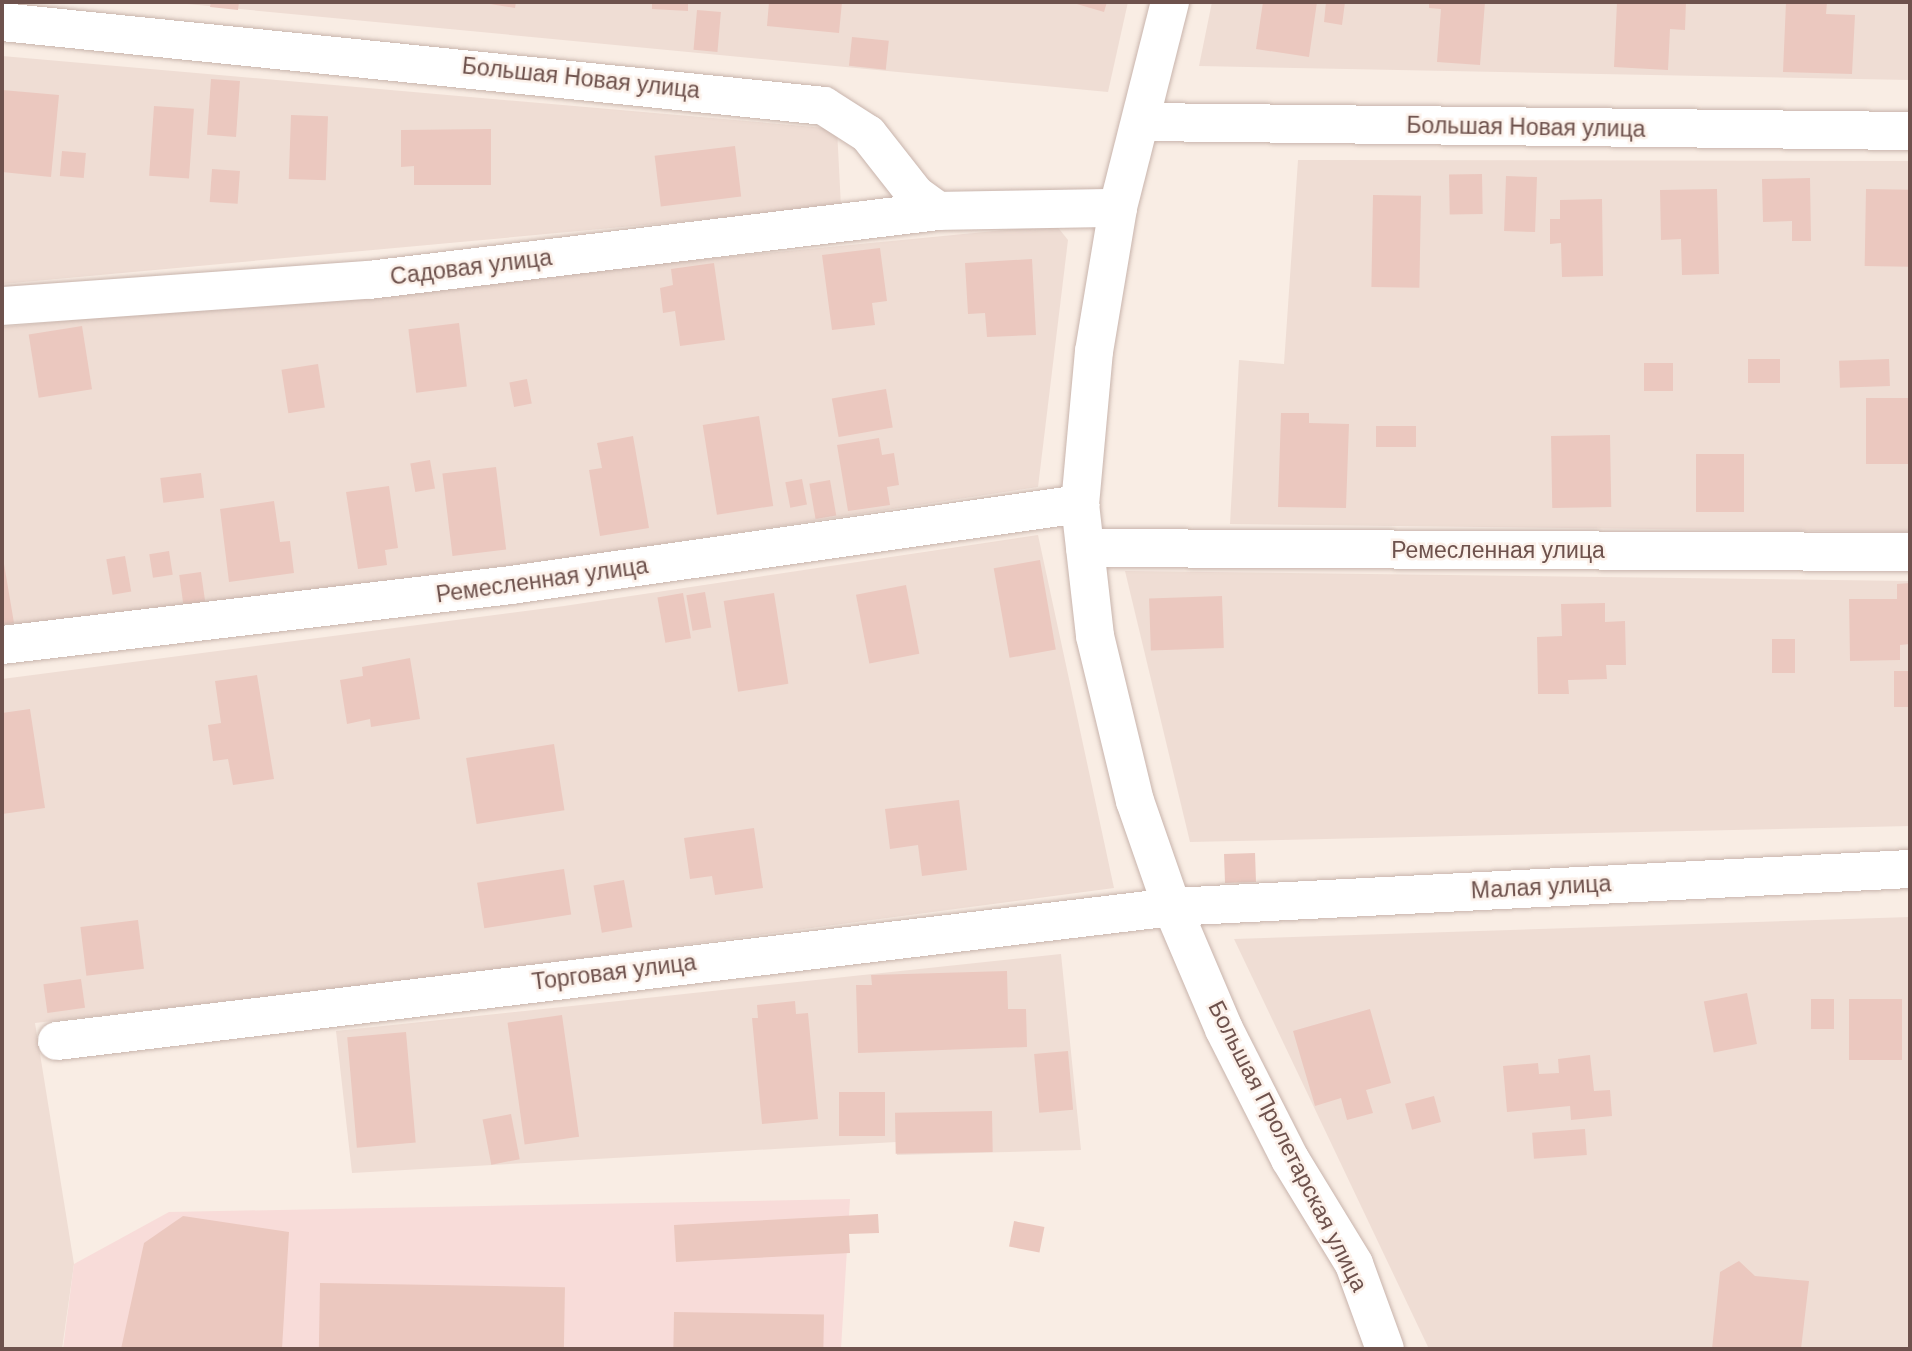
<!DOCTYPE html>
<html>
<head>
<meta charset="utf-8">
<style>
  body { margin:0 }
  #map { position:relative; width:1912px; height:1351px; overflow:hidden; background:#f9ede4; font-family:Arial,sans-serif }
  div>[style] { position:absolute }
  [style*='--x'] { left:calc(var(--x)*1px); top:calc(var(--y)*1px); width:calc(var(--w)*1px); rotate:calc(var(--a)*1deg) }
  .residential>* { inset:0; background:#efddd4 }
  .commercial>* { inset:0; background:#f8dcd9 }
  .building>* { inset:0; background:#ebc8bf; transform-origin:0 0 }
  .roads { filter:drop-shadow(0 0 2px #c8b4ac) drop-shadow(0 0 2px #c8b4ac) }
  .minor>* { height:38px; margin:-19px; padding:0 19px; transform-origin:19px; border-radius:19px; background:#fff }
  span { translate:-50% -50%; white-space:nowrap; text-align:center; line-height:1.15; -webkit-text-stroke:5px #fcf1ea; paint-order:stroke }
  .street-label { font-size:23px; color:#6e524d }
  .frame { position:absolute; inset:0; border:4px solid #6e524d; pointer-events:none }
</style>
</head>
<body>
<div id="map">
  <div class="residential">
    <i style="clip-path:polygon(166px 2px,1128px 2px,1108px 92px)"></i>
    <i style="clip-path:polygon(1212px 2px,1910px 2px,1910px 80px,1199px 66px)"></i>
    <i style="clip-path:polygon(2px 56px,837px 129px,841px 207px,2px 284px)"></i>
    <i style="clip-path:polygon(1298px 160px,1910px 161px,1910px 532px,1230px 524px,1239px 360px,1284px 364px)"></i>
    <i style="clip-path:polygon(1056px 225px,1068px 240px,1038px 487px,588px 555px,2px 632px,2px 327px)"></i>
    <i style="clip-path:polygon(1038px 535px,1114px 888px,448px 976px,35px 1023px,74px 1264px,62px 1349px,2px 1349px,2px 679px,564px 606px)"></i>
    <i style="clip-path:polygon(1125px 571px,1910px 581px,1910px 826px,1190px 842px)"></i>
    <i style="clip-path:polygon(1910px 917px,1910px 1349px,1429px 1349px,1234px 939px)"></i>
    <i style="clip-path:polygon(1061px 954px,1081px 1150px,897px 1155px,896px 1142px,352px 1173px,336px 1031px)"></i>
  </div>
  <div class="commercial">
    <i style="clip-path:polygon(850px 1199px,841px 1349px,63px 1349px,74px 1264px,169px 1212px)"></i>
  </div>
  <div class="building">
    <i style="clip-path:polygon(211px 2px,239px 2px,238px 10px,210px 7px)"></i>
    <i style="clip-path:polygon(478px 2px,516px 2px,515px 8px)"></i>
    <i style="clip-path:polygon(652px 2px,688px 2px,688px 11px,652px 9px)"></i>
    <i style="clip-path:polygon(769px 2px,842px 2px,839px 33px,767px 26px)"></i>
    <i style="clip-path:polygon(1070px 2px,1107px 2px,1104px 12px)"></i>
    <i style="clip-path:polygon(1263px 2px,1317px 2px,1309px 57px,1256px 49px)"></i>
    <i style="clip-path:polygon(1326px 2px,1345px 2px,1342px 25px,1324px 22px)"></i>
    <i style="clip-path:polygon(1429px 2px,1485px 2px,1480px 65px,1437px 62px,1441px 9px,1429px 8px)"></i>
    <i style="clip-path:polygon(1617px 2px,1686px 2px,1685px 30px,1670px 29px,1668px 70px,1614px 67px)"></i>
    <i style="clip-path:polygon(1786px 2px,1827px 2px,1826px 14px,1855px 15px,1852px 74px,1783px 72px)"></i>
    <i style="left:697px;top:10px;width:24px;height:40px;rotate:5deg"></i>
    <i style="left:852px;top:37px;width:37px;height:29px;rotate:6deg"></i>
    <i style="left:211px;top:79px;width:29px;height:56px;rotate:4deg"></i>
    <i style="clip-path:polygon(2px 90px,59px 95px,51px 177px,2px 172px)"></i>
    <i style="left:154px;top:106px;width:40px;height:70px;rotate:4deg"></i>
    <i style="left:291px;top:115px;width:37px;height:64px;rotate:2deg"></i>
    <i style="clip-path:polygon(491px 129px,491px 185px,414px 185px,414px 166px,401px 167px,401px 130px)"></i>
    <i style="left:735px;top:146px;width:51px;height:81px;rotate:83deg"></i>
    <i style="left:62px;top:151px;width:24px;height:25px;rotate:5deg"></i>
    <i style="left:212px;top:169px;width:28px;height:33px;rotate:4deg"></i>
    <i style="left:1482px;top:174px;width:40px;height:33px;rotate:89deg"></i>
    <i style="left:1506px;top:176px;width:31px;height:55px;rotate:2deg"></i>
    <i style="clip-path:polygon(1810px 178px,1811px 241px,1792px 241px,1792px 221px,1763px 222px,1762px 179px)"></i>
    <i style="clip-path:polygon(1717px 189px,1719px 274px,1682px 275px,1681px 239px,1661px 240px,1660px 190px)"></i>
    <i style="left:1866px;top:189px;width:44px;height:77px;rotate:1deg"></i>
    <i style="left:1373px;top:195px;width:48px;height:92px;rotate:1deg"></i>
    <i style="clip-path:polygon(1602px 199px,1603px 276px,1562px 277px,1561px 243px,1550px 244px,1550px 219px,1560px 219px,1560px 200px)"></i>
    <i style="clip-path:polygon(880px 248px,887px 301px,872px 303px,875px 325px,832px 330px,822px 255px)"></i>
    <i style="clip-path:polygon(1032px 259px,1036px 335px,987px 337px,985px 313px,968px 314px,965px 263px)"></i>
    <i style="clip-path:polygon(714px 263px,725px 340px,680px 346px,675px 311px,663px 313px,660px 288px,673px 285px,671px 269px)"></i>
    <i style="left:459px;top:323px;width:64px;height:51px;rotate:83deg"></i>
    <i style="left:82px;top:326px;width:64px;height:54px;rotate:81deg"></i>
    <i style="left:1780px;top:359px;width:24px;height:32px;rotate:90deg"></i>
    <i style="left:1889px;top:359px;width:27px;height:50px;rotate:88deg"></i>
    <i style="left:1673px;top:363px;width:28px;height:29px;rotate:90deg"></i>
    <i style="left:318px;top:364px;width:44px;height:37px;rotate:81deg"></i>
    <i style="left:527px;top:379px;width:25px;height:18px;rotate:79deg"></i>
    <i style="left:886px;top:389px;width:39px;height:55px;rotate:80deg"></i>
    <i style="left:1910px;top:398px;width:66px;height:44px;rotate:90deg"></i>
    <i style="clip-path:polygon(1281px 413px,1309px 413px,1309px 423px,1349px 424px,1346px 508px,1278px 507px)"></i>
    <i style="left:759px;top:416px;width:91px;height:57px;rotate:81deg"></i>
    <i style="left:1376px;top:426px;width:40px;height:21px"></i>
    <i style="left:1610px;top:435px;width:72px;height:59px;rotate:89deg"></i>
    <i style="clip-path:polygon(633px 436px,649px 528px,600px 536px,589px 470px,602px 468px,597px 443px)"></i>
    <i style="clip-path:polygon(879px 438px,882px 455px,894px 453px,899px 485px,887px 487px,890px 505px,848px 511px,837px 445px)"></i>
    <i style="left:1696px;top:454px;width:48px;height:58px"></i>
    <i style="left:430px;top:460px;width:29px;height:20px;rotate:80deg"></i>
    <i style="left:496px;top:467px;width:83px;height:54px;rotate:83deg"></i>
    <i style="left:201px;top:473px;width:25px;height:41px;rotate:83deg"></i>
    <i style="left:802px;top:479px;width:26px;height:17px;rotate:79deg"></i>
    <i style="left:830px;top:480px;width:36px;height:21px;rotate:80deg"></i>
    <i style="clip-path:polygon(389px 486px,398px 548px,385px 550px,387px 565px,358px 569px,346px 492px)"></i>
    <i style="clip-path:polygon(274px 501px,280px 542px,290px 541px,294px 573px,229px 582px,220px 509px)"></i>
    <i style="left:169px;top:551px;width:24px;height:20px;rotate:81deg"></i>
    <i style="clip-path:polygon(2px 552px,14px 623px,2px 625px)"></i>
    <i style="left:125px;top:556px;width:36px;height:19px;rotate:80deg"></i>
    <i style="left:1040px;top:560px;width:91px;height:47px;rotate:80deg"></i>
    <i style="left:201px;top:572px;width:30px;height:22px;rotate:82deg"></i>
    <i style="clip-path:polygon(1910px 583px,1910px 644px,1900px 645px,1900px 660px,1850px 661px,1849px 599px,1897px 599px,1897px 584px)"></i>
    <i style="left:906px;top:585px;width:70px;height:51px;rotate:79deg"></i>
    <i style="left:705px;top:592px;width:36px;height:19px;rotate:80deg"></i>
    <i style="left:683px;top:593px;width:46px;height:26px;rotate:80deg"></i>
    <i style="left:774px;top:593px;width:92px;height:51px;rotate:81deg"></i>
    <i style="left:1222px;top:596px;width:52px;height:73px;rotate:88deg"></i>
    <i style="clip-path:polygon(1605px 603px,1605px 622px,1625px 621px,1626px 665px,1606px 665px,1607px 679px,1568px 680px,1569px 694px,1538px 694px,1537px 637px,1562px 636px,1561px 604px)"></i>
    <i style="left:1772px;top:639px;width:23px;height:34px"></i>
    <i style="clip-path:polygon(410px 658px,420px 719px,371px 727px,370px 719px,347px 724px,340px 680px,363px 676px,362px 667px)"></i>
    <i style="left:1894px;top:671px;width:16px;height:36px"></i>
    <i style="clip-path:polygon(257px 675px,274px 779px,233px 785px,228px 759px,213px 761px,208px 725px,221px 723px,215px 681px)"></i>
    <i style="clip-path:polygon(30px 709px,45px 808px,2px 814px,2px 713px)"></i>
    <i style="left:554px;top:744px;width:67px;height:89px;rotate:81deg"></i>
    <i style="clip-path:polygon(959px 800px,967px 870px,922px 876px,918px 845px,890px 849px,885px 809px)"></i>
    <i style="clip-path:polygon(754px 828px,763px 888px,715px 895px,712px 876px,690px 879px,684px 838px)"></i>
    <i style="left:1255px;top:853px;width:29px;height:31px;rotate:88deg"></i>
    <i style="left:564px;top:869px;width:46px;height:88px;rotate:81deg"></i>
    <i style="left:624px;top:880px;width:48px;height:31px;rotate:80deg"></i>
    <i style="left:138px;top:920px;width:49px;height:58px;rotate:83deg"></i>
    <i style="clip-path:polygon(1007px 971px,1008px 1009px,1026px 1009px,1027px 1047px,858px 1053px,856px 985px,872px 985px,871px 975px)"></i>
    <i style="left:81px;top:979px;width:29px;height:38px;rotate:82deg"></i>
    <i style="left:1747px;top:993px;width:52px;height:44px;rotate:79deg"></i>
    <i style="left:1811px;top:999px;width:23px;height:30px"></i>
    <i style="left:1849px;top:999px;width:53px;height:61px"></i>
    <i style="clip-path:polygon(795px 1001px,796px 1014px,808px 1013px,818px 1119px,762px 1124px,752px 1018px,758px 1018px,757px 1005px)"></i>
    <i style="clip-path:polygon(1370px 1009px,1391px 1083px,1366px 1090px,1373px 1113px,1347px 1120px,1341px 1098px,1315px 1106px,1293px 1031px)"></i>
    <i style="left:562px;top:1015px;width:123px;height:55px;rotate:82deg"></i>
    <i style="left:406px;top:1032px;width:111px;height:59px;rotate:85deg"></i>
    <i style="left:1068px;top:1051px;width:59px;height:34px;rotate:85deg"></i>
    <i style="clip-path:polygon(1590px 1055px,1594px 1091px,1610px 1090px,1612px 1116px,1571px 1120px,1570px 1106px,1507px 1112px,1503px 1066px,1538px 1063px,1539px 1074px,1559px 1073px,1558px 1059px)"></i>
    <i style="left:839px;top:1092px;width:46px;height:44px"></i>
    <i style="left:1434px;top:1096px;width:27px;height:30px;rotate:75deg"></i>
    <i style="left:992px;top:1111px;width:41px;height:97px;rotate:89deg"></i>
    <i style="left:511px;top:1114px;width:46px;height:29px;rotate:79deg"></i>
    <i style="left:1585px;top:1129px;width:26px;height:53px;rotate:86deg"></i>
    <i style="clip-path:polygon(878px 1214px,879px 1233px,849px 1234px,850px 1253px,676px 1262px,674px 1225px)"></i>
    <i style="clip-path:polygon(183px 1216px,289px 1232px,282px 1349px,121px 1349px,144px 1243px)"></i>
    <i style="left:1014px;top:1221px;width:31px;height:26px;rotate:11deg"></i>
    <i style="clip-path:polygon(1739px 1261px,1755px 1276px,1809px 1281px,1801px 1349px,1712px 1349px,1720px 1272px)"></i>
    <i style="left:320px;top:1283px;width:245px;height:66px;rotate:1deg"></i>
    <i style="left:674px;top:1312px;width:150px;height:37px;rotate:1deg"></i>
  </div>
  <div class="roads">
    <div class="minor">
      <i style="--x:1170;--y:2;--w:212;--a:104.2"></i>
      <i style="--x:1118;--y:208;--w:145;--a:99.5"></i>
      <i style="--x:1094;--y:351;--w:154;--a:95.2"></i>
      <i style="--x:1080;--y:504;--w:133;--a:83.5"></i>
      <i style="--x:1095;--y:636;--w:170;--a:76.4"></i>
      <i style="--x:1135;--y:801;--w:112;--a:70.8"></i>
      <i style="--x:1172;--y:907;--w:133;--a:66.9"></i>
      <i style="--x:1224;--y:1029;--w:146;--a:63.1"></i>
      <i style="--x:1290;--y:1159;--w:123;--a:58.6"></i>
      <i style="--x:1354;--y:1264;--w:90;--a:70"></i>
      <i style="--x:2;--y:22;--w:826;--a:5.83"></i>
      <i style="--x:824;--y:106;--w:52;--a:32.5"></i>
      <i style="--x:868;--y:134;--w:76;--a:51.9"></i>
      <i style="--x:915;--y:194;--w:29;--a:36"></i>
      <i style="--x:938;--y:211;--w:180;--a:-1"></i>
      <i style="--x:1141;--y:122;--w:769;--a:0.67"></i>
      <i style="--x:2;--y:306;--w:368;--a:-4.1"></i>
      <i style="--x:369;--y:280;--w:573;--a:-6.91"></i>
      <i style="--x:1085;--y:548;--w:825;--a:0.28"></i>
      <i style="--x:2;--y:645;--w:513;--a:-6.72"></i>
      <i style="--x:511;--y:585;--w:575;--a:-8.1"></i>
      <i style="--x:57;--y:1041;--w:1123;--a:-6.85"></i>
      <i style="--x:1172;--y:907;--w:739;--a:-2.95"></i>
    </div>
  </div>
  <div class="street-label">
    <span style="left:581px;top:78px;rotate:6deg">Большая Новая улица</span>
    <span style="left:1526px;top:127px;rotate:1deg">Большая Новая улица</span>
    <span style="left:471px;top:267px;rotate:-7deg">Садовая улица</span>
    <span style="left:1498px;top:550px">Ремесленная улица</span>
    <span style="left:542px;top:580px;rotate:-8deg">Ремесленная улица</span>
    <span style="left:1541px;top:887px;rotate:-3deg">Малая улица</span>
    <span style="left:614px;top:972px;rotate:-7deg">Торговая улица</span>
    <span style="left:1288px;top:1146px;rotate:63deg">Большая Пролетарская улица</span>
  </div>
  <div class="frame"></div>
</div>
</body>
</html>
